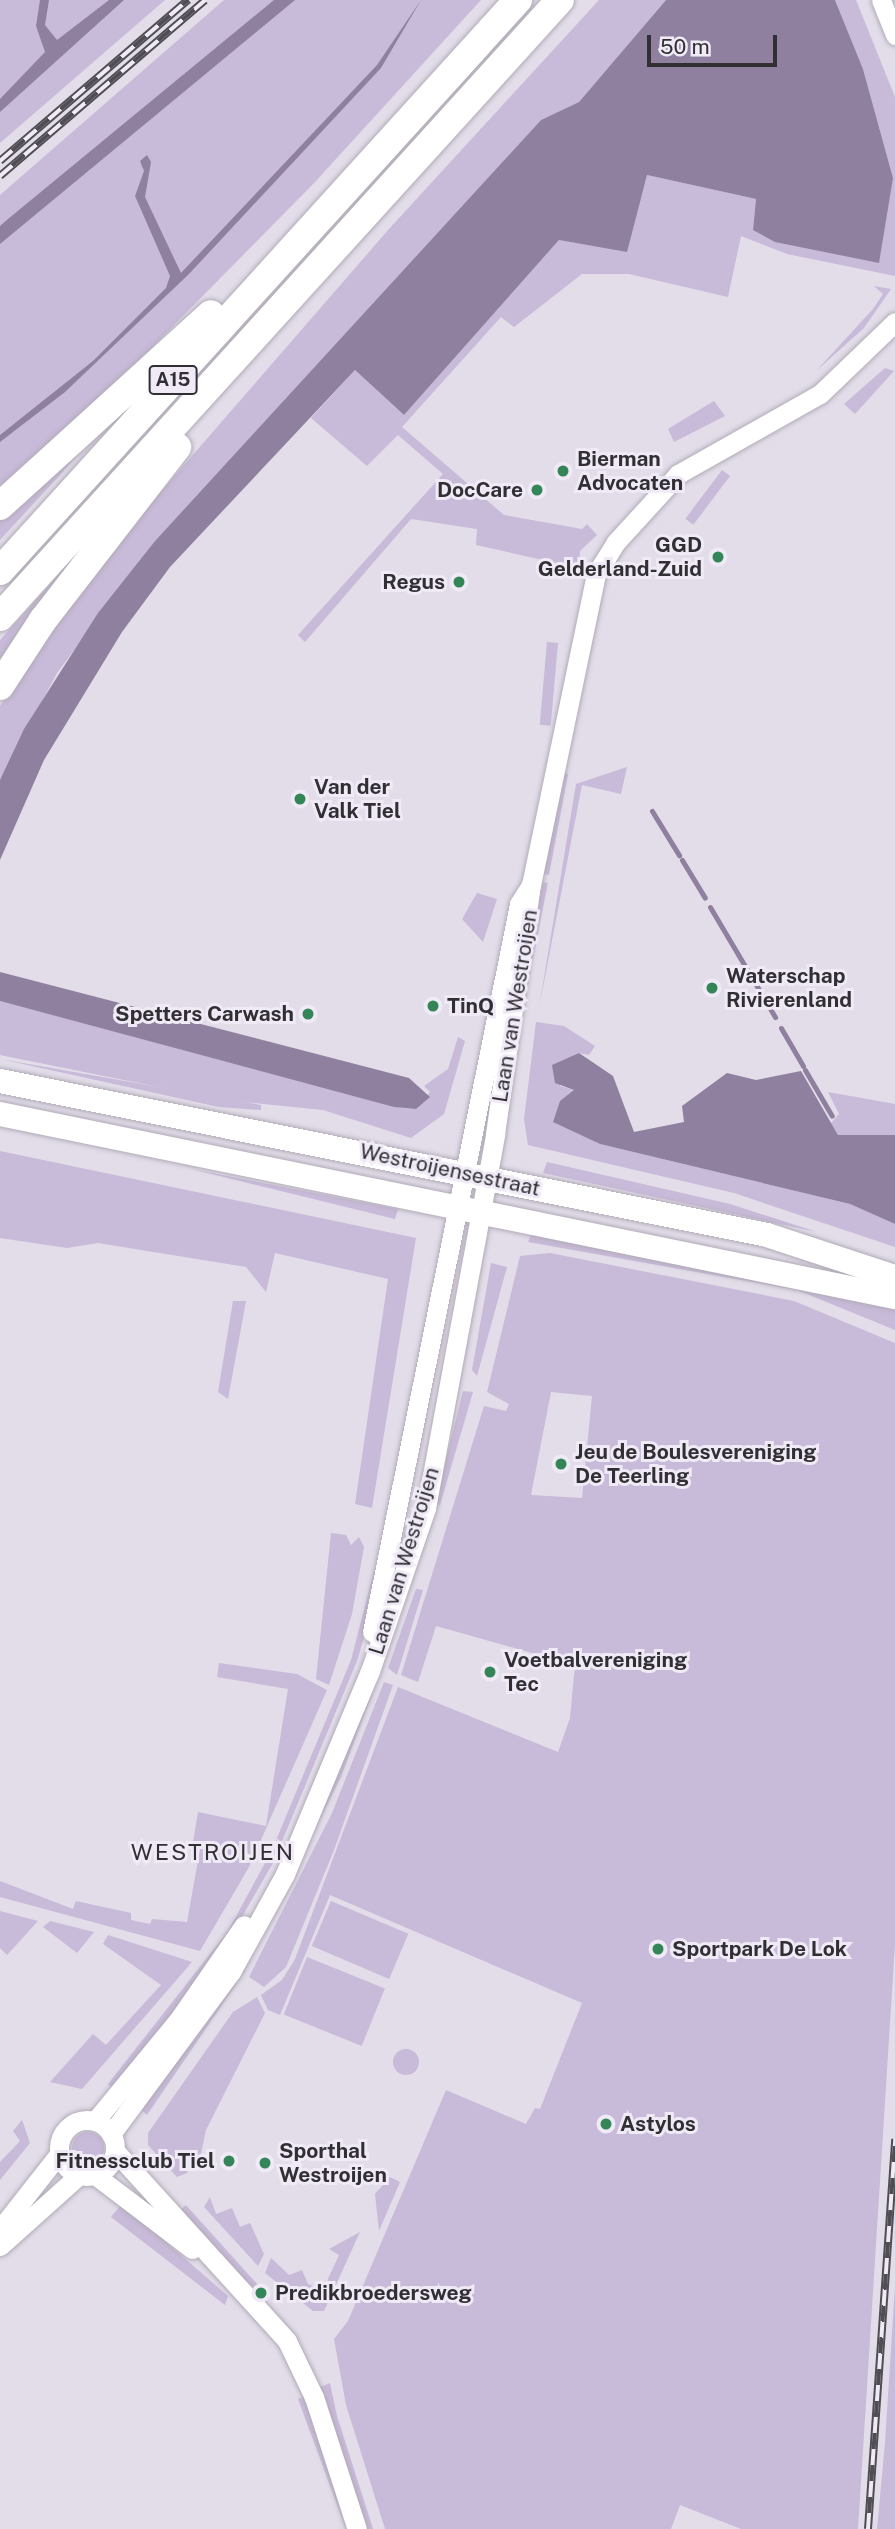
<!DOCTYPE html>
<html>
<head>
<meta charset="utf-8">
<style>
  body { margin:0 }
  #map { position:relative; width:895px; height:2529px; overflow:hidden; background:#e2dde9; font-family:"Public Sans",sans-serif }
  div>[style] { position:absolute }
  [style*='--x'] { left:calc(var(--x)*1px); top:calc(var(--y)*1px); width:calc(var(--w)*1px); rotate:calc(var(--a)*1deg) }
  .green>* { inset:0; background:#c8bad9; transform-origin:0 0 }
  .round { border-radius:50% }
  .water>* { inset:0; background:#8e809e }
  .stream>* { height:5px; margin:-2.5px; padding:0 2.5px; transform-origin:2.5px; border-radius:2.5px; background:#8e809e }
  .roads { filter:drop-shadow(0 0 2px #b1abb7) drop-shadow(0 0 2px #b1abb7) }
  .minor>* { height:19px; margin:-9.5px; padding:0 9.5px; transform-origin:9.5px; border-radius:9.5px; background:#fff }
  .minor>.ring { margin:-9.5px; padding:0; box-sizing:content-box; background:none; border:19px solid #fff; border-radius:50% }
  .major>* { height:24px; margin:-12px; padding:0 12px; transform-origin:12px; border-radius:12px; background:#fff }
  .highway>* { height:28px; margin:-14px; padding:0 14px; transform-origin:14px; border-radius:14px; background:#fff }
  .rail>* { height:8px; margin-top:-4px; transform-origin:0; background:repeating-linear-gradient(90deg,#efeaf6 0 16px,#504e54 0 32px); box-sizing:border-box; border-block:2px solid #504e54 }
  .dots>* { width:19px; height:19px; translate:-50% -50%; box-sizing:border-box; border:4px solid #efeaf6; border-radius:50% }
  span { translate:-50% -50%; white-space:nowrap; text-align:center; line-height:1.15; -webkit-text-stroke:6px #efeaf6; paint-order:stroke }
  .shield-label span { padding:2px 5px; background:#efeaf6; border:2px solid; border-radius:5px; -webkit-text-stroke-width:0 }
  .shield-label { font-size:19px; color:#312f34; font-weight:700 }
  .poi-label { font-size:21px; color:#312f34; font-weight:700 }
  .left { translate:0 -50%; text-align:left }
  .right { translate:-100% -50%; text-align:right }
  .street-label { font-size:21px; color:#312f34 }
  .neighbourhood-label { font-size:23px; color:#312f34; letter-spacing:2px }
  .scale { position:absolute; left:647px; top:35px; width:130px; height:32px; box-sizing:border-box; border:4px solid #312f34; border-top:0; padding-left:9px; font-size:21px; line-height:24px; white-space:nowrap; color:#312f34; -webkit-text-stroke:5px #efeaf6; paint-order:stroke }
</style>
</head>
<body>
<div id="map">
  <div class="green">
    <i style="clip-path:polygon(0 0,165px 0,0 143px)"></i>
    <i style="clip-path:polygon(224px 0,481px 0,315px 182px,120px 380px,0 486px,0 195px)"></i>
    <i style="clip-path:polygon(599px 0,666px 0,579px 102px,541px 120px,155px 541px,57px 673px,0 780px,0 706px,112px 548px,389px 229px)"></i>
    <i style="clip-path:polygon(835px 0,856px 0,895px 97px,895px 276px,787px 254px,741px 236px,728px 297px,629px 274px,582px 274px,514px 327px,501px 317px,402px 427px,504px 515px,582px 529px,587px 524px,597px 535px,580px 551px,579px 568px,476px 545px,477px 529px,411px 519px,305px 642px,298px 635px,443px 474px,398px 435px,367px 466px,311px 418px,355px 370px,404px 415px,559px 240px,626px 251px,647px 175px,756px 199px,753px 230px,893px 178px,863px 69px)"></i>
    <i style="clip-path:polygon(874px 286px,891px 289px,864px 328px,816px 371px,873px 309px,883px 294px)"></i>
    <i style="clip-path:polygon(885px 368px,894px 371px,855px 414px,844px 404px)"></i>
    <i style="clip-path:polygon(714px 401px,725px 416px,674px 442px,668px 429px)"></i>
    <i style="clip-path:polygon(95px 434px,61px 474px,0 540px,0 513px)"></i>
    <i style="left:722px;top:470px;width:10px;height:61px;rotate:37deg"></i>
    <i style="clip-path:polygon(104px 526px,0 671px,0 640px)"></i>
    <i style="left:547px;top:642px;width:11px;height:83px;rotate:5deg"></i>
    <i style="clip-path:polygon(627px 767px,621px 794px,582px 785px,539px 1008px,576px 784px)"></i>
    <i style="clip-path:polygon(564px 773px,568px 774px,549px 875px,544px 874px)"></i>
    <i style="left:543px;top:882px;width:5px;height:239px;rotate:11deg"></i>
    <i style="clip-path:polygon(477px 893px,497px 899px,483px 942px,462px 919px)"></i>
    <i style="clip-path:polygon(0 1001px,402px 1108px,416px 1109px,430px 1092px,424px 1086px,448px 1069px,458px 1037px,465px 1041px,444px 1114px,411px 1138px,323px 1110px,223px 1100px,0 1055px)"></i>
    <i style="clip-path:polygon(536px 1022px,564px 1026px,595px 1046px,589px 1055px,578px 1053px,560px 1086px,574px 1090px,569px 1128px,600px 1144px,850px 1204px,895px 1224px,895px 1247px,734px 1193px,528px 1145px,524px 1119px)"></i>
    <i style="clip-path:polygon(0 1059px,261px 1105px,261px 1110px,219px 1107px)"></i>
    <i style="clip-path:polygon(828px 1092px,895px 1104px,895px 1135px,838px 1135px,831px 1123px,839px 1114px)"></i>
    <i style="clip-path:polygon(0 1151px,416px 1238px,372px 1508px,355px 1504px,388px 1279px,275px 1253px,266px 1292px,246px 1267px,98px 1243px,67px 1248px,0 1238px)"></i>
    <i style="clip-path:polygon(547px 1162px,730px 1204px,817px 1232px,543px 1173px)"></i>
    <i style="clip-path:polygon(191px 1169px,398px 1209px,395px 1219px)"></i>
    <i style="clip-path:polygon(534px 1227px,895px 1308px,895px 1330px,797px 1290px,528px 1242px)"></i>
    <i style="clip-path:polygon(evenodd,550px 1253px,794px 1301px,895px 1343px,895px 1944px,858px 2529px,741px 2529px,680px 2505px,671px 2529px,385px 2529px,346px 2405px,334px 2339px,348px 2321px,446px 2090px,526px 2124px,535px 2108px,540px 2109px,582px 2003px,330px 1895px,280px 2015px,268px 2010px,261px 1995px,282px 1980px,295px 1959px,398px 1687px,558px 1752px,570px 1718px,575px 1665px,436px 1626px,418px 1682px,401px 1675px,484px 1406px,506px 1411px,509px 1404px,487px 1392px,520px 1256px,550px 1253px,551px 1392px,592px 1396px,582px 1498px,531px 1495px,551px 1392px)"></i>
    <i style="clip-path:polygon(491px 1263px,507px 1267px,477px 1376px,472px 1370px)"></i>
    <i style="clip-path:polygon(233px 1301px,246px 1301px,228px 1399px,218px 1392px)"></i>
    <i style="clip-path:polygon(463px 1391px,473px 1392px,440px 1505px,435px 1504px)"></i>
    <i style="clip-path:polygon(331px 1533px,346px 1535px,351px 1545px,359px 1537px,364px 1547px,352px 1614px,329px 1685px,316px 1679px)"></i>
    <i style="clip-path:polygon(374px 1571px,383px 1573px,357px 1661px,273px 1863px,224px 1948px,115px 2091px,108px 2084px,228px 1931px,272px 1850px,351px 1660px)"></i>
    <i style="clip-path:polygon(416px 1589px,423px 1590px,397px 1675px,388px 1668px)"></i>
    <i style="clip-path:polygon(219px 1663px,297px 1674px,327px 1690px,249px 1867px,200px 1951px,0 1897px,0 1881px,73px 1909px,76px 1901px,131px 1913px,131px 1920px,150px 1924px,152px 1919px,187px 1922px,201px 1844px,193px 1842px,198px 1812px,266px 1826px,288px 1689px,217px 1677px)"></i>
    <i style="clip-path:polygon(370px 1679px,377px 1681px,341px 1777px,243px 1974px,237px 1970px)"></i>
    <i style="clip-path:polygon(384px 1682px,393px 1685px,334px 1850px,286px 1967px,264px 1987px,249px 1977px,332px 1813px)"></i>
    <i style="left:331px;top:1901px;width:84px;height:49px;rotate:23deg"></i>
    <i style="clip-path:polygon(0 1911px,38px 1921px,7px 1955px,0 1948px)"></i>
    <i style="clip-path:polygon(50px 1921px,94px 1932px,77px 1953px,43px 1927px)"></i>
    <i style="clip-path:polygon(108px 1935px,192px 1962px,82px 2089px,50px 2082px,93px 2034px,106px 2045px,161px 1985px,103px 1944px)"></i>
    <i style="left:307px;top:1957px;width:84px;height:62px;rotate:22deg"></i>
    <i style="clip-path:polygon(231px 1979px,237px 1983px,147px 2115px,139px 2108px)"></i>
    <i style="clip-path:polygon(257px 1997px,265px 2013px,206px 2130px,200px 2158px,193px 2156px,187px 2173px,177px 2177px,148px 2145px,148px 2133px,233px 2012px)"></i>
    <i class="round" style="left:393px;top:2049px;width:26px;height:26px"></i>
    <i style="clip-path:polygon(22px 2120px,30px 2143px,0 2180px,0 2162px,20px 2141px,13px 2131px)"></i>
    <i class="round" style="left:72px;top:2132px;width:32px;height:32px"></i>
    <i style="clip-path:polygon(390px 2177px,400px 2182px,379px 2231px,375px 2194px)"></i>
    <i style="clip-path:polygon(210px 2197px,216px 2214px,232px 2208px,240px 2227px,250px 2223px,264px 2254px,258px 2266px,204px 2207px)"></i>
    <i style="clip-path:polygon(122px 2204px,228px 2296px,225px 2305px,111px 2217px)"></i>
    <i style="clip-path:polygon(186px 2205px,259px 2286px,255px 2290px,178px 2212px)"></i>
    <i style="clip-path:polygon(360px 2232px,324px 2311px,313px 2311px,265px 2273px,271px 2258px,289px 2275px,302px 2270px,308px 2284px,323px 2290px,339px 2255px,329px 2249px)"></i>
    <i style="clip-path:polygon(895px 2286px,895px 2529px,877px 2529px,885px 2443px)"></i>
    <i style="clip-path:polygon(330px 2383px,337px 2416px,373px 2529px,366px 2529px,320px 2387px)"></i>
    <i style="clip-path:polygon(303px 2397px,319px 2438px,346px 2529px,298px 2399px)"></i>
  </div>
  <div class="water">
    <i style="clip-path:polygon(40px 0,49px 0,45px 25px,57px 40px,109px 0,124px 0,0 112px,0 99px,45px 52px,36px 26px)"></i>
    <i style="clip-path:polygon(274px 0,295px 0,0 244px,0 226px,8px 219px)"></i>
    <i style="clip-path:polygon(421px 0,381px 68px,189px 274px,65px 392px,0 442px,0 435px,93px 361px,166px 288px,170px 276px,135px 196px,144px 171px,140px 161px,147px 155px,151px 162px,145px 197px,181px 273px,377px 65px)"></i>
    <i style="clip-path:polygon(666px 0,835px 0,863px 69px,893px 178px,879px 263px,775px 242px,753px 230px,756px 199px,647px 175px,627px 252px,559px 240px,404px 415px,355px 370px,170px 567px,122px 632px,44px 760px,0 860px,0 780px,24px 729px,98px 613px,155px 541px,541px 120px,579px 102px)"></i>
    <i style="clip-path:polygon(0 972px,409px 1078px,430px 1097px,416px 1109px,394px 1107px,0 1001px)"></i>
    <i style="clip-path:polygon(579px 1053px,613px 1076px,634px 1132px,684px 1122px,682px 1106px,727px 1073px,756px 1080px,801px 1071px,838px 1135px,895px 1135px,895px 1224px,850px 1204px,600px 1144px,553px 1122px,560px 1101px,574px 1090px,555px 1083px,552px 1065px)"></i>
  </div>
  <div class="stream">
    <i style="--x:652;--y:811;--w:52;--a:58.5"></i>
    <i style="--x:682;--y:860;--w:44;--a:58.8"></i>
    <i style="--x:710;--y:907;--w:128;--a:59.4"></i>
    <i style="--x:781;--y:1028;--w:44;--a:59.9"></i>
    <i style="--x:805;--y:1070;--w:53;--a:59.6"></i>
  </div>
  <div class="roads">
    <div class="minor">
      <i style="--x:881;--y:0;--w:38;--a:68"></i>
      <i style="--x:372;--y:1632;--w:743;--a:-78.58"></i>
      <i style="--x:519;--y:904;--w:22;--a:-58"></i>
      <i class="ring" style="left:59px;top:2120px;width:37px;height:37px"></i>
      <i style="--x:95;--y:2121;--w:132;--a:-50.5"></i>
      <i style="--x:179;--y:2019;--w:114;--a:-55.3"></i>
      <i style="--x:111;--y:2134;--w:202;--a:-53.5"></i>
      <i style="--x:231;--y:1972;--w:112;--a:-61.1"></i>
      <i style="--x:285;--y:1874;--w:220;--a:-67.3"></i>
      <i style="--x:370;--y:1671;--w:172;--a:-71"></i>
      <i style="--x:426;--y:1508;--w:380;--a:-79.5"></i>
      <i style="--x:495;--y:1134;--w:252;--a:-81.8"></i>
      <i style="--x:531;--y:885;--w:318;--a:-78.2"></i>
      <i style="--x:596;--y:574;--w:38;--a:-58"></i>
      <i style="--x:616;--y:542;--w:92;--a:-47.6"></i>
      <i style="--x:678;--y:474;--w:163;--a:-29.4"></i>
      <i style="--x:820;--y:394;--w:104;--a:-43.8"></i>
      <i style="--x:115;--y:2151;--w:256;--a:47.8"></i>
      <i style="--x:287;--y:2341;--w:62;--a:64.3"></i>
      <i style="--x:314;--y:2397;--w:139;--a:72"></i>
      <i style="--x:95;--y:2175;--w:122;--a:37.3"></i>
      <i style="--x:0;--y:2229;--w:95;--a:-51.8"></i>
      <i style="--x:0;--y:2246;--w:105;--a:-41.9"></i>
    </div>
    <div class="major">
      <i style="--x:0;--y:1081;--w:782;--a:11.35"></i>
      <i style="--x:767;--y:1235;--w:135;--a:18.2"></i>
      <i style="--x:0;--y:1114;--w:914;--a:11.56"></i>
    </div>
    <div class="highway">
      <i style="--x:0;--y:506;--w:285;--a:-42.3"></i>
      <i style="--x:0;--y:571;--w:771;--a:-47.79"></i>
      <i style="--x:0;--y:617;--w:833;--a:-47.77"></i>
      <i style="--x:0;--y:686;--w:79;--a:-56.9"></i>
      <i style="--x:43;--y:620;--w:219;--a:-52.2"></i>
    </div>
  </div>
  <div class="rail">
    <i style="--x:0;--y:161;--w:248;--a:-40.6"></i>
    <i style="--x:0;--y:176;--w:270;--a:-40.6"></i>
    <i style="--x:868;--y:2529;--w:391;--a:-86"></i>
  </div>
  <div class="dots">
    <i style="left:563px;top:471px;background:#348658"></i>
    <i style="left:537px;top:490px;background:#348658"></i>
    <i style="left:718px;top:557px;background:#348658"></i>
    <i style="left:459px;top:582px;background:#348658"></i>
    <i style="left:300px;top:799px;background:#348658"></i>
    <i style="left:712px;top:988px;background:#348658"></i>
    <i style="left:433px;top:1006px;background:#348658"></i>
    <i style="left:308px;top:1014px;background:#348658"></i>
    <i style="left:561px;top:1464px;background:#348658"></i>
    <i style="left:490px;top:1672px;background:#348658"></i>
    <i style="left:658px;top:1949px;background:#348658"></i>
    <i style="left:606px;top:2124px;background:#348658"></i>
    <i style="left:229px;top:2161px;background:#348658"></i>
    <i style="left:265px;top:2163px;background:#348658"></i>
    <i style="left:261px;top:2293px;background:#348658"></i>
  </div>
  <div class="shield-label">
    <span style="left:173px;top:380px">A15</span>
  </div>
  <div class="poi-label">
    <span class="left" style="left:577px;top:471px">Bierman<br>Advocaten</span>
    <span class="right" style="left:523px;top:490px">DocCare</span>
    <span class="right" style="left:702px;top:557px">GGD<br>Gelderland-Zuid</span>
    <span class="right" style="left:445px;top:582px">Regus</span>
    <span class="left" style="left:314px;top:799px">Van der<br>Valk Tiel</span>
    <span class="left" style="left:726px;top:988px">Waterschap<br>Rivierenland</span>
    <span class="left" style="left:447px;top:1006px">TinQ</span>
    <span class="right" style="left:294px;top:1014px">Spetters Carwash</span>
    <span class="left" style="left:575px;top:1464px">Jeu de Boulesvereniging<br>De Teerling</span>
    <span class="left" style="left:504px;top:1672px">Voetbalvereniging<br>Tec</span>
    <span class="left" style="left:672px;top:1949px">Sportpark De Lok</span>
    <span class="left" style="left:620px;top:2124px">Astylos</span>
    <span class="left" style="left:279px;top:2163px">Sporthal<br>Westroijen</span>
    <span class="right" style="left:215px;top:2161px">Fitnessclub Tiel</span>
    <span class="left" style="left:275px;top:2293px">Predikbroedersweg</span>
  </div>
  <div class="street-label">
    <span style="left:515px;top:1006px;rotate:-81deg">Laan van Westroijen</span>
    <span style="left:450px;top:1170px;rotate:12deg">Westroijensestraat</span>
    <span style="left:404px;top:1561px;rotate:-73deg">Laan van Westroijen</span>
  </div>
  <div class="neighbourhood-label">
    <span style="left:213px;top:1852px">WESTROIJEN</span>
  </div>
  <div class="scale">50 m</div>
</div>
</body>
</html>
